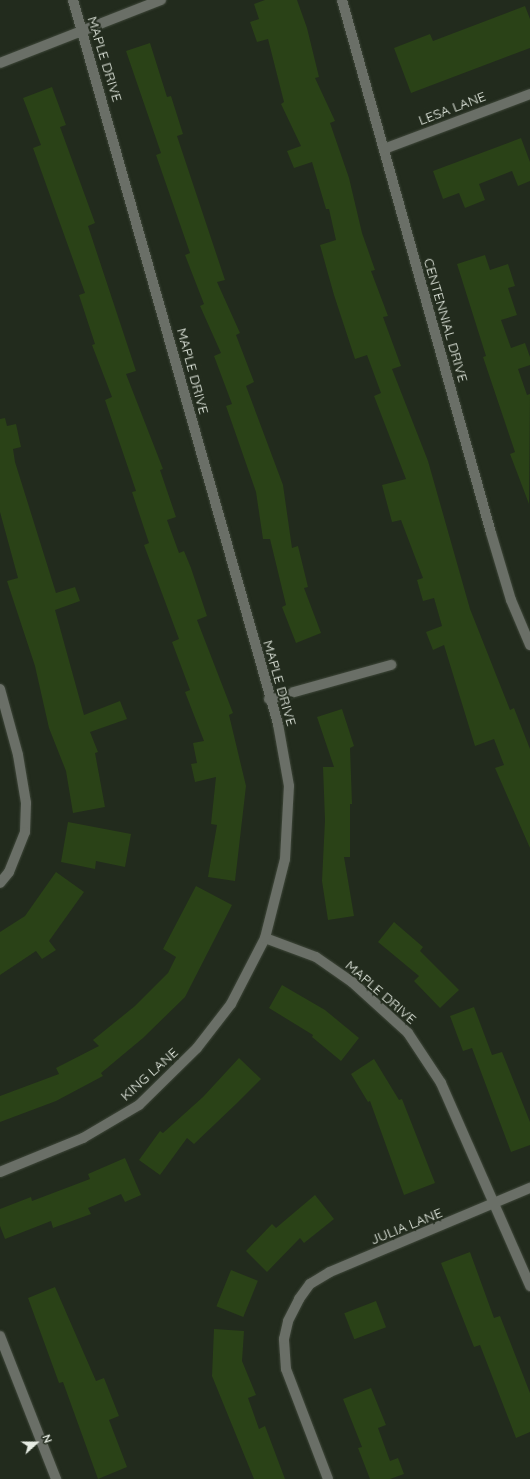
<!DOCTYPE html>
<html>
<head>
<meta charset="utf-8">
<style>
  body { margin:0 }
  #map { position:relative; width:530px; height:1479px; overflow:hidden; background:#222b1d; font-family:Quicksand,sans-serif }
  div>[style] { position:absolute }
  [style*='--x'] { left:calc(var(--x)*1px); top:calc(var(--y)*1px); width:calc(var(--w)*1px); rotate:calc(var(--a)*1deg) }
  .building>* { inset:0; background:#2a4217; transform-origin:0 0 }
  .roads { filter:drop-shadow(0 0 1px #3e4639) drop-shadow(0 0 1px #3e4639) }
  .minor>* { height:10px; margin:-5px; padding:0 5px; transform-origin:5px; border-radius:5px; background:#6a6f67 }
  span { translate:-50% -50%; white-space:nowrap; text-align:center; line-height:1.15; -webkit-text-stroke:4px #222b1d; paint-order:stroke }
  .street-label { font-size:14px; color:#e7ede4 }
  .north { position:absolute; left:16px; top:1423px; width:40px; height:40px; -webkit-text-stroke:3px #222b1d; paint-order:stroke; rotate:69deg; font-size:11px; font-weight:700; line-height:16px; text-align:center; color:#e7ede4 }
  .north::after { content:''; display:block; margin:auto; width:14px; height:18px; background:#e7ede4; clip-path:polygon(50% 0,100% 100%,50% 72%,0 100%) }
</style>
</head>
<body>
<div id="map">
  <div class="building">
    <i style="clip-path:polygon(265px 0,297px 0,307px 28px,319px 77px,315px 78px,335px 121px,330px 123px,349px 178px,362px 233px,375px 270px,371px 271px,388px 316px,383px 317px,401px 366px,392px 369px,428px 461px,470px 609px,510px 710px,514px 708px,530px 749px,530px 848px,495px 768px,504px 765px,494px 739px,475px 746px,444px 645px,433px 650px,426px 632px,442px 626px,434px 598px,423px 601px,417px 580px,423px 578px,401px 520px,392px 522px,382px 485px,406px 479px,374px 396px,381px 393px,367px 355px,355px 359px,334px 295px,320px 245px,336px 240px,329px 209px,326px 209px,312px 162px,294px 168px,287px 151px,301px 146px,281px 104px,284px 102px,268px 39px,257px 42px,250px 22px,259px 19px,254px 4px)"></i>
    <i style="clip-path:polygon(525px 6px,530px 19px,530px 48px,411px 93px,394px 48px,430px 34px,433px 41px)"></i>
    <i style="clip-path:polygon(150px 43px,167px 97px,171px 96px,183px 134px,177px 136px,225px 280px,217px 282px,240px 333px,236px 335px,254px 382px,246px 386px,283px 485px,292px 548px,298px 546px,308px 587px,304px 588px,321px 633px,296px 643px,282px 607px,286px 605px,270px 539px,263px 539px,256px 492px,226px 406px,232px 404px,214px 356px,221px 353px,200px 306px,204px 304px,185px 255px,190px 253px,156px 155px,161px 153px,126px 51px)"></i>
    <i style="clip-path:polygon(52px 87px,66px 125px,60px 127px,95px 223px,88px 226px,136px 371px,126px 374px,163px 469px,160px 470px,176px 517px,167px 520px,179px 553px,184px 551px,191px 568px,207px 616px,197px 620px,233px 713px,229px 715px,246px 786px,235px 881px,208px 877px,217px 825px,211px 824px,216px 777px,195px 782px,191px 764px,197px 763px,193px 743px,204px 741px,185px 692px,190px 690px,172px 642px,179px 639px,144px 545px,149px 543px,132px 492px,136px 491px,105px 400px,112px 397px,92px 345px,95px 344px,79px 295px,85px 293px,33px 148px,41px 145px,23px 98px)"></i>
    <i style="clip-path:polygon(521px 138px,530px 162px,530px 181px,518px 186px,512px 171px,479px 184px,485px 200px,465px 208px,459px 193px,443px 199px,433px 171px)"></i>
    <i style="clip-path:polygon(485px 255px,490px 270px,508px 264px,515px 286px,508px 288px,517px 315px,501px 320px,511px 348px,525px 343px,530px 357px,530px 365px,518px 369px,527px 395px,530px 394px,529px 504px,510px 454px,515px 452px,483px 357px,486px 356px,457px 264px)"></i>
    <i style="clip-path:polygon(5px 418px,7px 426px,16px 424px,21px 447px,13px 449px,15px 462px,56px 593px,75px 587px,80px 601px,55px 610px,84px 715px,120px 701px,127px 719px,90px 732px,98px 752px,95px 753px,105px 807px,73px 813px,66px 771px,49px 728px,35px 666px,7px 581px,18px 578px,0 512px,0 419px)"></i>
    <i style="clip-path:polygon(342px 709px,354px 746px,350px 748px,352px 804px,350px 804px,350px 857px,344px 857px,354px 916px,328px 920px,322px 881px,325px 820px,323px 767px,334px 767px,317px 717px)"></i>
    <i style="clip-path:polygon(68px 822px,131px 834px,125px 867px,96px 861px,95px 869px,61px 862px)"></i>
    <i style="clip-path:polygon(56px 872px,84px 892px,49px 941px,56px 950px,42px 959px,36px 951px,0 975px,0 932px,25px 916px)"></i>
    <i style="clip-path:polygon(196px 886px,232px 905px,185px 997px,143px 1038px,101px 1073px,103px 1076px,56px 1101px,0 1122px,0 1096px,59px 1074px,56px 1068px,99px 1046px,93px 1040px,135px 1006px,168px 973px,176px 957px,163px 949px)"></i>
    <i style="clip-path:polygon(394px 922px,423px 947px,420px 951px,459px 990px,440px 1008px,414px 981px,419px 976px,378px 942px)"></i>
    <i style="clip-path:polygon(282px 985px,325px 1010px,359px 1038px,341px 1061px,312px 1037px,313px 1035px,269px 1008px)"></i>
    <i style="clip-path:polygon(474px 1007px,492px 1055px,502px 1052px,530px 1122px,530px 1145px,511px 1152px,472px 1048px,463px 1051px,450px 1016px)"></i>
    <i style="clip-path:polygon(239px 1058px,261px 1079px,236px 1104px,194px 1144px,187px 1138px,160px 1175px,139px 1160px,160px 1131px,163px 1133px,203px 1097px)"></i>
    <i style="clip-path:polygon(374px 1059px,399px 1100px,402px 1099px,435px 1183px,404px 1195px,370px 1101px,368px 1102px,351px 1074px)"></i>
    <i style="clip-path:polygon(125px 1158px,141px 1195px,125px 1202px,121px 1194px,88px 1208px,91px 1214px,53px 1228px,51px 1221px,5px 1239px,0 1226px,0 1209px,31px 1197px,32px 1201px,90px 1179px,88px 1174px)"></i>
    <i style="clip-path:polygon(315px 1195px,334px 1219px,304px 1243px,300px 1238px,267px 1272px,246px 1251px,272px 1224px,276px 1228px)"></i>
    <i style="clip-path:polygon(470px 1252px,494px 1318px,500px 1316px,530px 1393px,530px 1432px,516px 1438px,480px 1345px,474px 1347px,441px 1263px)"></i>
    <i style="left:231px;top:1270px;width:29px;height:39px;rotate:22deg"></i>
    <i style="clip-path:polygon(55px 1287px,96px 1381px,104px 1378px,119px 1416px,109px 1420px,127px 1467px,98px 1479px,63px 1382px,59px 1383px,28px 1298px)"></i>
    <i style="left:376px;top:1301px;width:28px;height:34px;rotate:69deg"></i>
    <i style="clip-path:polygon(214px 1329px,244px 1331px,242px 1361px,256px 1395px,248px 1398px,259px 1429px,265px 1426px,285px 1479px,254px 1479px,212px 1376px)"></i>
    <i style="clip-path:polygon(371px 1388px,386px 1425px,378px 1428px,390px 1461px,398px 1458px,404px 1474px,390px 1479px,370px 1479px,358px 1448px,362px 1447px,343px 1399px)"></i>
  </div>
  <div class="roads">
    <div class="minor">
      <i style="--x:342;--y:0;--w:553;--a:74.38"></i>
      <i style="--x:491;--y:533;--w:70;--a:73.4"></i>
      <i style="--x:511;--y:600;--w:49;--a:67.1"></i>
      <i style="--x:0;--y:63;--w:173;--a:-21.4"></i>
      <i style="--x:384;--y:149;--w:156;--a:-20.6"></i>
      <i style="--x:0;--y:689;--w:68;--a:74.7"></i>
      <i style="--x:18;--y:755;--w:49;--a:80.5"></i>
      <i style="--x:26;--y:803;--w:29;--a:92"></i>
      <i style="--x:25;--y:832;--w:43;--a:111.8"></i>
      <i style="--x:9;--y:872;--w:14;--a:129"></i>
      <i style="--x:269;--y:699;--w:127;--a:-15.6"></i>
      <i style="--x:265;--y:938;--w:54;--a:20.4"></i>
      <i style="--x:316;--y:957;--w:44;--a:34.8"></i>
      <i style="--x:352;--y:982;--w:76;--a:42.3"></i>
      <i style="--x:408;--y:1033;--w:60;--a:56.6"></i>
      <i style="--x:441;--y:1083;--w:222;--a:66.3"></i>
      <i style="--x:0;--y:1172;--w:90;--a:-22.3"></i>
      <i style="--x:83;--y:1138;--w:65;--a:-30.5"></i>
      <i style="--x:139;--y:1105;--w:81;--a:-44.5"></i>
      <i style="--x:197;--y:1048;--w:56;--a:-52.3"></i>
      <i style="--x:231;--y:1004;--w:74;--a:-62.7"></i>
      <i style="--x:265;--y:938;--w:81;--a:-75.8"></i>
      <i style="--x:285;--y:859;--w:73;--a:-86.9"></i>
      <i style="--x:289;--y:786;--w:63;--a:-100.1"></i>
      <i style="--x:278;--y:724;--w:752;--a:-105.81"></i>
      <i style="--x:0;--y:1336;--w:154;--a:68.6"></i>
      <i style="--x:328;--y:1479;--w:118;--a:-110.9"></i>
      <i style="--x:286;--y:1369;--w:30;--a:-94"></i>
      <i style="--x:284;--y:1339;--w:18;--a:-77"></i>
      <i style="--x:288;--y:1321;--w:25;--a:-63"></i>
      <i style="--x:299;--y:1299;--w:19;--a:-54"></i>
      <i style="--x:310;--y:1284;--w:23;--a:-31"></i>
      <i style="--x:330;--y:1272;--w:217;--a:-22.8"></i>
    </div>
  </div>
  <div class="street-label">
    <span style="left:105px;top:59px;rotate:73deg">MAPLE DRIVE</span>
    <span style="left:452px;top:108px;rotate:-21deg">LESA LANE</span>
    <span style="left:446px;top:320px;rotate:74deg">CENTENNIAL DRIVE</span>
    <span style="left:193px;top:371px;rotate:75deg">MAPLE DRIVE</span>
    <span style="left:280px;top:683px;rotate:74deg">MAPLE DRIVE</span>
    <span style="left:381px;top:992px;rotate:41deg">MAPLE DRIVE</span>
    <span style="left:149px;top:1074px;rotate:-42deg">KING LANE</span>
    <span style="left:406px;top:1226px;rotate:-22deg">JULIA LANE</span>
  </div>
  <div class="north">N</div>
</div>
</body>
</html>
